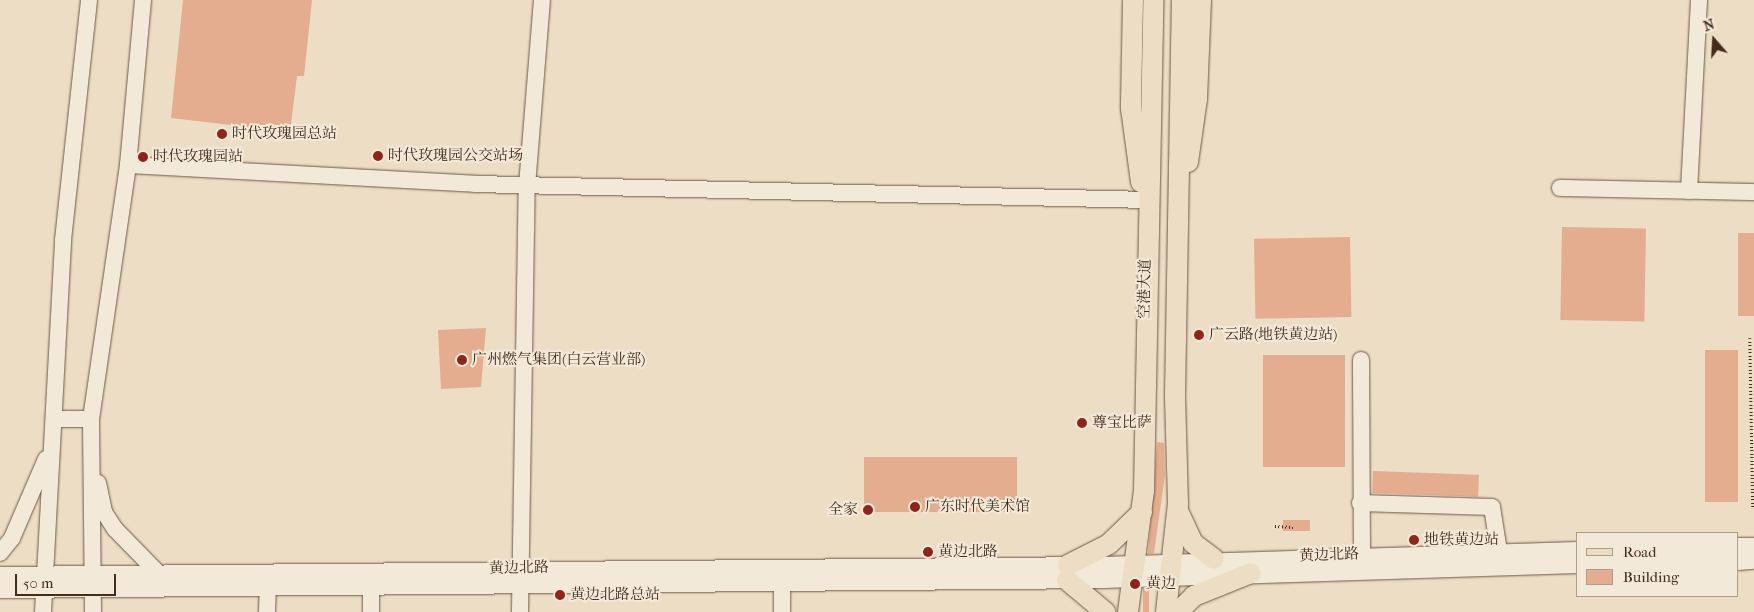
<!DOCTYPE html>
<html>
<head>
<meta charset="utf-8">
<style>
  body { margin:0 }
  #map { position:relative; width:1754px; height:612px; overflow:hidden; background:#edddc5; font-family:"IM FELL French Canon","Noto Serif SC",serif }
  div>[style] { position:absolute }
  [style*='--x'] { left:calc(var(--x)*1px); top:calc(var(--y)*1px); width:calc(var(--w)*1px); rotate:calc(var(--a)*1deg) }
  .building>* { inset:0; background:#e4ad90; transform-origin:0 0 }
  .path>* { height:2.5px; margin-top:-1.25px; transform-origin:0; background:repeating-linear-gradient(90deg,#442b1c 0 1px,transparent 0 3.5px) }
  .roads { filter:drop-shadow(0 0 1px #6e5846) drop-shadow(0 0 1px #6e5846) }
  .minor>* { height:16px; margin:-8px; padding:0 8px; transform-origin:8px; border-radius:8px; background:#f3e9d9 }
  .major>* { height:20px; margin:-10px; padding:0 10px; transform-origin:10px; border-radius:10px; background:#edddc5 }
  .dots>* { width:14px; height:14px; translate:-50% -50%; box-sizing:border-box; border:2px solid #f3e9d9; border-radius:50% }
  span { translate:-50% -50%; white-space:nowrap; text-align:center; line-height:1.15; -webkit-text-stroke:4px #f3e9d9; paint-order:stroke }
  .poi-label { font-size:15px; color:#442b1c }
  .left { translate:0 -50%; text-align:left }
  .right { translate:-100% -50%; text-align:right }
  .street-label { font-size:15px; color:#442b1c }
  .legend { position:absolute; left:1576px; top:532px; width:162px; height:65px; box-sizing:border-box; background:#f3e9d9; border:1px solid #ad9d8d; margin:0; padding:6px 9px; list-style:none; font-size:15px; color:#442b1c }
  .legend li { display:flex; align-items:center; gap:10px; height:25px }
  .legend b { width:25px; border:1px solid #ad9d8d }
  .north { position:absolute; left:1689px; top:15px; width:50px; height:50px; -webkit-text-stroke:4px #f3e9d9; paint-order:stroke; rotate:341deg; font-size:14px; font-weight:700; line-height:20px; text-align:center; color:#442b1c }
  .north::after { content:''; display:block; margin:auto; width:18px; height:22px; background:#442b1c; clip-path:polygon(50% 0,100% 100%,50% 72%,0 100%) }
  .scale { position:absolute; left:15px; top:574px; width:101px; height:22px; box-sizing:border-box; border:2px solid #442b1c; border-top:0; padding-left:6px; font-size:15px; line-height:18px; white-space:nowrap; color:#442b1c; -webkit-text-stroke:4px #f3e9d9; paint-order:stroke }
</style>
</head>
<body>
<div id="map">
  <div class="building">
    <i style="clip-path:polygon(183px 0,312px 0,304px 76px,297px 76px,290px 132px,171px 118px)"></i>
    <i style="left:1562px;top:227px;width:84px;height:93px;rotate:1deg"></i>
    <i style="left:1738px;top:233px;width:16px;height:83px"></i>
    <i style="left:1350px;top:237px;width:80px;height:96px;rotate:89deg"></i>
    <i style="clip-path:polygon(486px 328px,481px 387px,441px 389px,438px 330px)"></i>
    <i style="left:1705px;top:350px;width:33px;height:152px"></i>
    <i style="left:1263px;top:355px;width:82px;height:112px"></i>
    <i style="clip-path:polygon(1157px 442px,1164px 443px,1165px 475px,1154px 553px,1148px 554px)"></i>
    <i style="left:1017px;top:457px;width:55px;height:153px;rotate:90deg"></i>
    <i style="left:1373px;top:471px;width:106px;height:22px;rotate:2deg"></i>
    <i style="left:1283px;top:520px;width:27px;height:11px"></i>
    <i style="left:1143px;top:589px;width:6px;height:23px"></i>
  </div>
  <div class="path">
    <i style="--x:1750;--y:338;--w:171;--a:89"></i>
    <i style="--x:1275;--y:526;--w:18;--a:3"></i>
  </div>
  <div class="roads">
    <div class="minor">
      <i style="--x:128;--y:165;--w:348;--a:3.1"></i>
      <i style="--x:475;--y:184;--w:672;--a:1.36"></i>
      <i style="--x:1560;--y:188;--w:194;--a:1.2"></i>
      <i style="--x:1689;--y:191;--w:191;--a:-87"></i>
      <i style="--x:1361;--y:360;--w:194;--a:89.7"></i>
      <i style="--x:55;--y:419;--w:36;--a:0"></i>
      <i style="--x:98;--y:483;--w:30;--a:78"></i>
      <i style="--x:104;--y:512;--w:20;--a:57"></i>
      <i style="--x:115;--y:529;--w:60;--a:45.7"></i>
      <i style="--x:1360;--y:503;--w:132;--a:1.7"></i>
      <i style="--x:1492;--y:507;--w:45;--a:81"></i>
      <i style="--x:1738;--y:546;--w:16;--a:0"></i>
      <i style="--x:0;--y:553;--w:19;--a:-51"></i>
      <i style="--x:12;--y:538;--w:86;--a:-66.7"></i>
      <i style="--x:1738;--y:562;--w:16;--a:-4"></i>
      <i style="--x:0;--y:575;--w:1103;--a:-0.52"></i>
      <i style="--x:1103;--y:565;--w:475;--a:-1.8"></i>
      <i style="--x:371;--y:577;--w:35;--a:90"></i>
      <i style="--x:782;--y:580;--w:32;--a:90"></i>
      <i style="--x:0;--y:590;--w:1104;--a:-0.52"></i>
      <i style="--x:1104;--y:580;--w:474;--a:-1.8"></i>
      <i style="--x:43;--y:612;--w:373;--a:-86.9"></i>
      <i style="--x:63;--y:240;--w:241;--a:-83.8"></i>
      <i style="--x:93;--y:612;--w:193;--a:-90.6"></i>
      <i style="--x:91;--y:419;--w:257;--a:-81.7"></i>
      <i style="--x:128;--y:165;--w:166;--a:-84.8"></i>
      <i style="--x:267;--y:612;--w:35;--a:-88"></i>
      <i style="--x:520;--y:612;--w:426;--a:-89.1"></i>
      <i style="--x:527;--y:186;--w:187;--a:-85.4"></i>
    </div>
    <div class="major">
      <i style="--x:1133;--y:0;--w:108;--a:91.1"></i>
      <i style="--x:1131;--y:108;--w:75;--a:82.3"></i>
      <i style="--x:1188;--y:162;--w:64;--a:-81.9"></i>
      <i style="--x:1197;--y:99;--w:99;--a:-87.7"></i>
      <i style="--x:1179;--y:513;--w:33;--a:65"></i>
      <i style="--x:1193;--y:543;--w:26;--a:37"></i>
      <i style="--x:1068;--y:565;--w:46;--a:-27.1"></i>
      <i style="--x:1109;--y:544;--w:46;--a:-44.1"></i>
      <i style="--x:1067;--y:580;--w:50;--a:40.1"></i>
      <i style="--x:1128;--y:612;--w:122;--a:-82.5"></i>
      <i style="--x:1144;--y:491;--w:491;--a:-88.9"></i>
      <i style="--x:1166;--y:612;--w:109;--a:-83.7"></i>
      <i style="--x:1178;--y:504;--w:108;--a:-91.6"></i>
      <i style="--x:1175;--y:396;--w:396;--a:-89"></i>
      <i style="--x:1178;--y:612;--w:23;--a:-45"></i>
      <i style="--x:1194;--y:596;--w:61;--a:-22"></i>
    </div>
  </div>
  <div class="dots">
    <i style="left:222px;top:134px;background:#8f2418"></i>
    <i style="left:378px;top:156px;background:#8f2418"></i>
    <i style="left:143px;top:157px;background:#8f2418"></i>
    <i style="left:1199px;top:335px;background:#8f2418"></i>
    <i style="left:462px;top:360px;background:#8f2418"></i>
    <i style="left:1082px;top:423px;background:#8f2418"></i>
    <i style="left:915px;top:507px;background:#8f2418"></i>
    <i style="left:868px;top:510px;background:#8f2418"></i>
    <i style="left:1414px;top:540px;background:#8f2418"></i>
    <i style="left:928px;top:552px;background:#8f2418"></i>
    <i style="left:1135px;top:584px;background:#8f2418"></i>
    <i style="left:560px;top:595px;background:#8f2418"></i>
  </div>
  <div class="poi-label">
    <span class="left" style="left:232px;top:134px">时代玫瑰园总站</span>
    <span class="left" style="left:388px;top:156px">时代玫瑰园公交站场</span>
    <span class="left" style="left:153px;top:157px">时代玫瑰园站</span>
    <span class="left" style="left:1209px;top:335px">广云路(地铁黄边站)</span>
    <span class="left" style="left:472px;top:360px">广州燃气集团(白云营业部)</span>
    <span class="left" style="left:1092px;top:423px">尊宝比萨</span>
    <span class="left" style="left:925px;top:507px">广东时代美术馆</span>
    <span class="right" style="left:858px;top:510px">全家</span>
    <span class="left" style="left:1424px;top:540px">地铁黄边站</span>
    <span class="left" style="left:938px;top:552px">黄边北路</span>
    <span class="left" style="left:1146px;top:584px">黄边</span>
    <span class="left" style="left:570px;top:595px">黄边北路总站</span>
  </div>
  <div class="street-label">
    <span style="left:1145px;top:289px;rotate:-89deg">空港大道</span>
    <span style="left:1329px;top:555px;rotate:-2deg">黄边北路</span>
    <span style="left:519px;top:568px;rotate:-1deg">黄边北路</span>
  </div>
  <ul class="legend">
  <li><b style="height:6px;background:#edddc5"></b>Road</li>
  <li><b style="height:14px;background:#e4ad90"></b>Building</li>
  </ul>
  <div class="north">N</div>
  <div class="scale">50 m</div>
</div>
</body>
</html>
